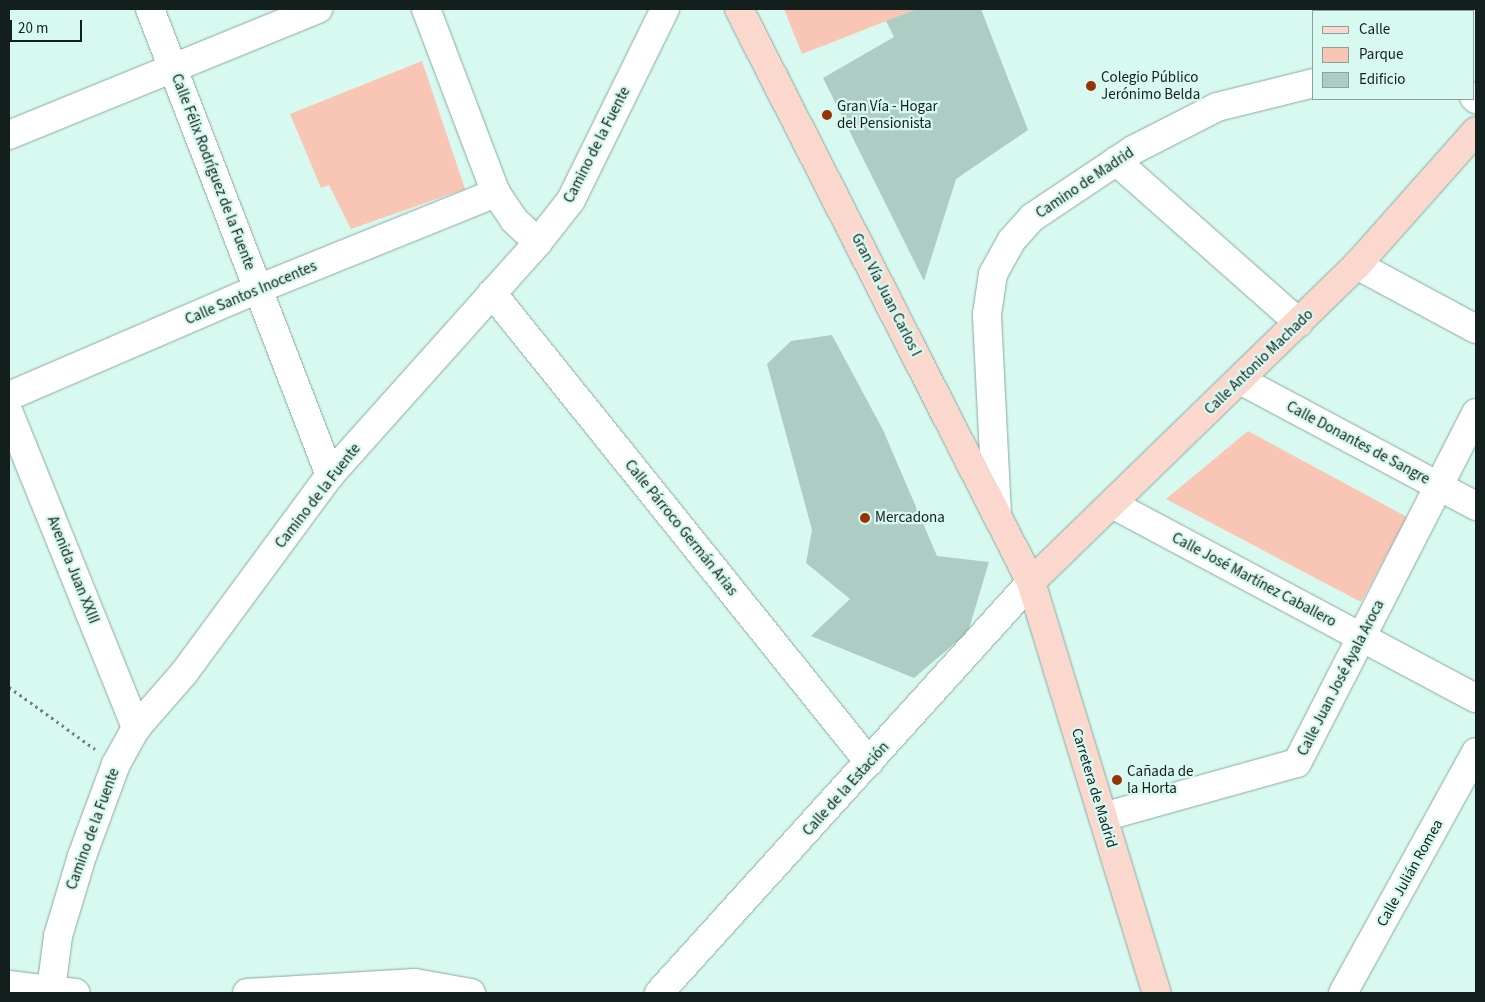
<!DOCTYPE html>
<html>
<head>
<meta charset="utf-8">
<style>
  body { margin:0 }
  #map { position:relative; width:1485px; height:1002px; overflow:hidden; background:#d8f9f0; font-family:"Source Sans 3",sans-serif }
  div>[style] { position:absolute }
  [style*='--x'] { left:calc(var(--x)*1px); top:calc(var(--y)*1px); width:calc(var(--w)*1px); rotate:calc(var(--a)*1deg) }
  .green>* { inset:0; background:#f9c5b4 }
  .building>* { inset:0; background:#adccc4 }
  .path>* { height:3px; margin-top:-1.5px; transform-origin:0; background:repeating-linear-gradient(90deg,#6d827d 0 2.5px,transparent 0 6.5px) }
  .roads { filter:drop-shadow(0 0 1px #8aa9a0) drop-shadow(0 0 1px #8aa9a0) }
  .minor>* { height:28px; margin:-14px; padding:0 14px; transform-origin:14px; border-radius:14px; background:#fff }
  .major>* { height:28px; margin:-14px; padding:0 14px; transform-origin:14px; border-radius:14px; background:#fbd8cd }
  .dots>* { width:14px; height:14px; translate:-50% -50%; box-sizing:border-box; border:2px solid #d8f9f0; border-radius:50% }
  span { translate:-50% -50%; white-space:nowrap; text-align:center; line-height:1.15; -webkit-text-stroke:4.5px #d8f9f0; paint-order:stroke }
  .poi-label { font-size:15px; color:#131f1c }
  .left { translate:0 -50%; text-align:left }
  .street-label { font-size:15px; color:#131f1c }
  .frame { position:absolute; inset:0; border:10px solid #131f1c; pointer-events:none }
  .legend { position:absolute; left:1312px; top:10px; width:162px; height:90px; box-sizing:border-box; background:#d8f9f0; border:1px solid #89a29b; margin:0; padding:6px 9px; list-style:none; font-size:15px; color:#131f1c }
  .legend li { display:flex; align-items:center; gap:10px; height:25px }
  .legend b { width:25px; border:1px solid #89a29b }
  .scale { position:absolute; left:10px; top:20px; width:72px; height:22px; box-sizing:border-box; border:2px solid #131f1c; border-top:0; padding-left:6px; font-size:15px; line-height:18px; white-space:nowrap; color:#131f1c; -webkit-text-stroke:4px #d8f9f0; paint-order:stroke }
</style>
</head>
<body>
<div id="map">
  <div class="green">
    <i style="clip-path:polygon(784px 9px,917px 9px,802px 54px)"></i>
    <i style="clip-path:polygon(422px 61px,465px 189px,351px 229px,329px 185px,321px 188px,290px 114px)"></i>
    <i style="clip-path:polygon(1248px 431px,1407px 517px,1361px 602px,1166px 499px)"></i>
  </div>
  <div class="building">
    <i style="clip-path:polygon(917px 9px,981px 9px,1028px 130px,956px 179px,924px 281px,823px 78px,894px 37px,886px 21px)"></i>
    <i style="clip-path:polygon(832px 335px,883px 430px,937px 556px,989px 562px,968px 632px,914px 678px,811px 636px,850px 599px,806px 563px,812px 530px,767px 364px,791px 341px)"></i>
  </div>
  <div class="path">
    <i style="--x:9;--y:687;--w:106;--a:35.8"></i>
  </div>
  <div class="roads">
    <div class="minor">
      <i style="--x:150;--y:9;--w:500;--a:68.9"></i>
      <i style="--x:426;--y:9;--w:197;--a:69.2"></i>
      <i style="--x:496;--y:193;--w:32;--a:56"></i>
      <i style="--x:514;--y:220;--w:33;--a:43"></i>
      <i style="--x:1474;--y:97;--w:3;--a:45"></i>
      <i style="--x:9;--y:135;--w:334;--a:-22.2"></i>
      <i style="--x:1116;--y:161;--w:244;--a:41.5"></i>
      <i style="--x:1357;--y:265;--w:135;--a:28.3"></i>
      <i style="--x:492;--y:293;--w:602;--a:51.21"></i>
      <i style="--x:1240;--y:380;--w:268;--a:28.1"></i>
      <i style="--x:9;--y:396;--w:271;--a:-23.3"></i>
      <i style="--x:258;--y:289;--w:257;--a:-22"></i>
      <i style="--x:9;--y:413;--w:340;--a:68"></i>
      <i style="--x:1112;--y:504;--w:412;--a:28.1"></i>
      <i style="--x:997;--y:514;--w:200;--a:-92.9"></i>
      <i style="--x:987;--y:314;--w:40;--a:-81.5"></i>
      <i style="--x:993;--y:274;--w:39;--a:-61"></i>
      <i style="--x:1012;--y:240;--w:31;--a:-48"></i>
      <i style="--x:1033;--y:217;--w:120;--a:-33.8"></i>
      <i style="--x:1133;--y:150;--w:94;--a:-27.1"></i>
      <i style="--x:1217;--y:107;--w:100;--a:-13.9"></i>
      <i style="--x:1103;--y:817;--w:201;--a:-15.6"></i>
      <i style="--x:1297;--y:763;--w:393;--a:-62.9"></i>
      <i style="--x:9;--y:985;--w:67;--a:6.8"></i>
      <i style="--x:51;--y:990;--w:54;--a:-82.6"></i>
      <i style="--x:58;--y:936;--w:84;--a:-73.3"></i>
      <i style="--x:82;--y:856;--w:98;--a:-69.7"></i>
      <i style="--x:116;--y:764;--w:41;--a:-60.9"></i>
      <i style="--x:136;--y:728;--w:73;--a:-48.9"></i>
      <i style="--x:184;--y:673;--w:246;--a:-53.6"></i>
      <i style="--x:330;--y:475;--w:312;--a:-48.2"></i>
      <i style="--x:538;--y:242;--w:53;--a:-51.8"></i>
      <i style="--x:571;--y:200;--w:213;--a:-63.8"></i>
      <i style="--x:247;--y:993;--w:168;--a:-3.4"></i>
      <i style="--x:415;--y:983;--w:57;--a:10.1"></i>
      <i style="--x:659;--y:993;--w:554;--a:-47.85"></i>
      <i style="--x:1343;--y:993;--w:275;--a:-61.1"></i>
    </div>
    <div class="major">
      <i style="--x:739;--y:9;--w:643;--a:63"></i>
      <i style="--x:1031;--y:582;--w:430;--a:73"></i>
      <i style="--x:1031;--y:582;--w:455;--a:-44.2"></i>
      <i style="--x:1357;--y:265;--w:179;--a:-48.4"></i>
    </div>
  </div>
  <div class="dots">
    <i style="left:1091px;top:86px;background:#983308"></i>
    <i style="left:827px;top:115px;background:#983308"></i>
    <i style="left:865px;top:518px;background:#983308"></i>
    <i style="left:1117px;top:780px;background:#983308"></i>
  </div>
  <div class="poi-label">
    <span class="left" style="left:1101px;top:86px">Colegio Público<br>Jerónimo Belda</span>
    <span class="left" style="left:837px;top:115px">Gran Vía - Hogar<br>del Pensionista</span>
    <span class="left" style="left:875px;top:518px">Mercadona</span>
    <span class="left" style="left:1127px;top:780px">Cañada de<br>la Horta</span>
  </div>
  <div class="street-label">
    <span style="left:597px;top:145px;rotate:-63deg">Camino de la Fuente</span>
    <span style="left:213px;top:172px;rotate:69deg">Calle Félix Rodríguez de la Fuente</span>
    <span style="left:1085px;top:183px;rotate:-34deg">Camino de Madrid</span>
    <span style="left:251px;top:293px;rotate:-23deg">Calle Santos Inocentes</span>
    <span style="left:886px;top:295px;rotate:63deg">Gran Vía Juan Carlos I</span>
    <span style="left:1259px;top:362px;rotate:-44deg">Calle Antonio Machado</span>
    <span style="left:1358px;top:443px;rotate:28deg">Calle Donantes de Sangre</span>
    <span style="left:318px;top:496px;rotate:-52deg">Camino de la Fuente</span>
    <span style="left:681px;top:528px;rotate:51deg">Calle Párroco Germán Arias</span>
    <span style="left:73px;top:570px;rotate:68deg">Avenida Juan XXIII</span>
    <span style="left:1254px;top:580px;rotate:28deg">Calle José Martínez Caballero</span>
    <span style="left:1341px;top:678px;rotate:-63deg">Calle Juan José Ayala Aroca</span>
    <span style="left:1094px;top:788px;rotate:73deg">Carretera de Madrid</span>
    <span style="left:846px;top:789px;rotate:-48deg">Calle de la Estación</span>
    <span style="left:93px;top:829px;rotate:-70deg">Camino de la Fuente</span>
    <span style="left:1410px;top:873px;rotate:-61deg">Calle Julián Romea</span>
  </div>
  <div class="frame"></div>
  <ul class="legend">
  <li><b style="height:6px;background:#fbd8cd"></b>Calle</li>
  <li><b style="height:14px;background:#f9c5b4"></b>Parque</li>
  <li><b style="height:14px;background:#adccc4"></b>Edificio</li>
  </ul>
  <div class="scale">20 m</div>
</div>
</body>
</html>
